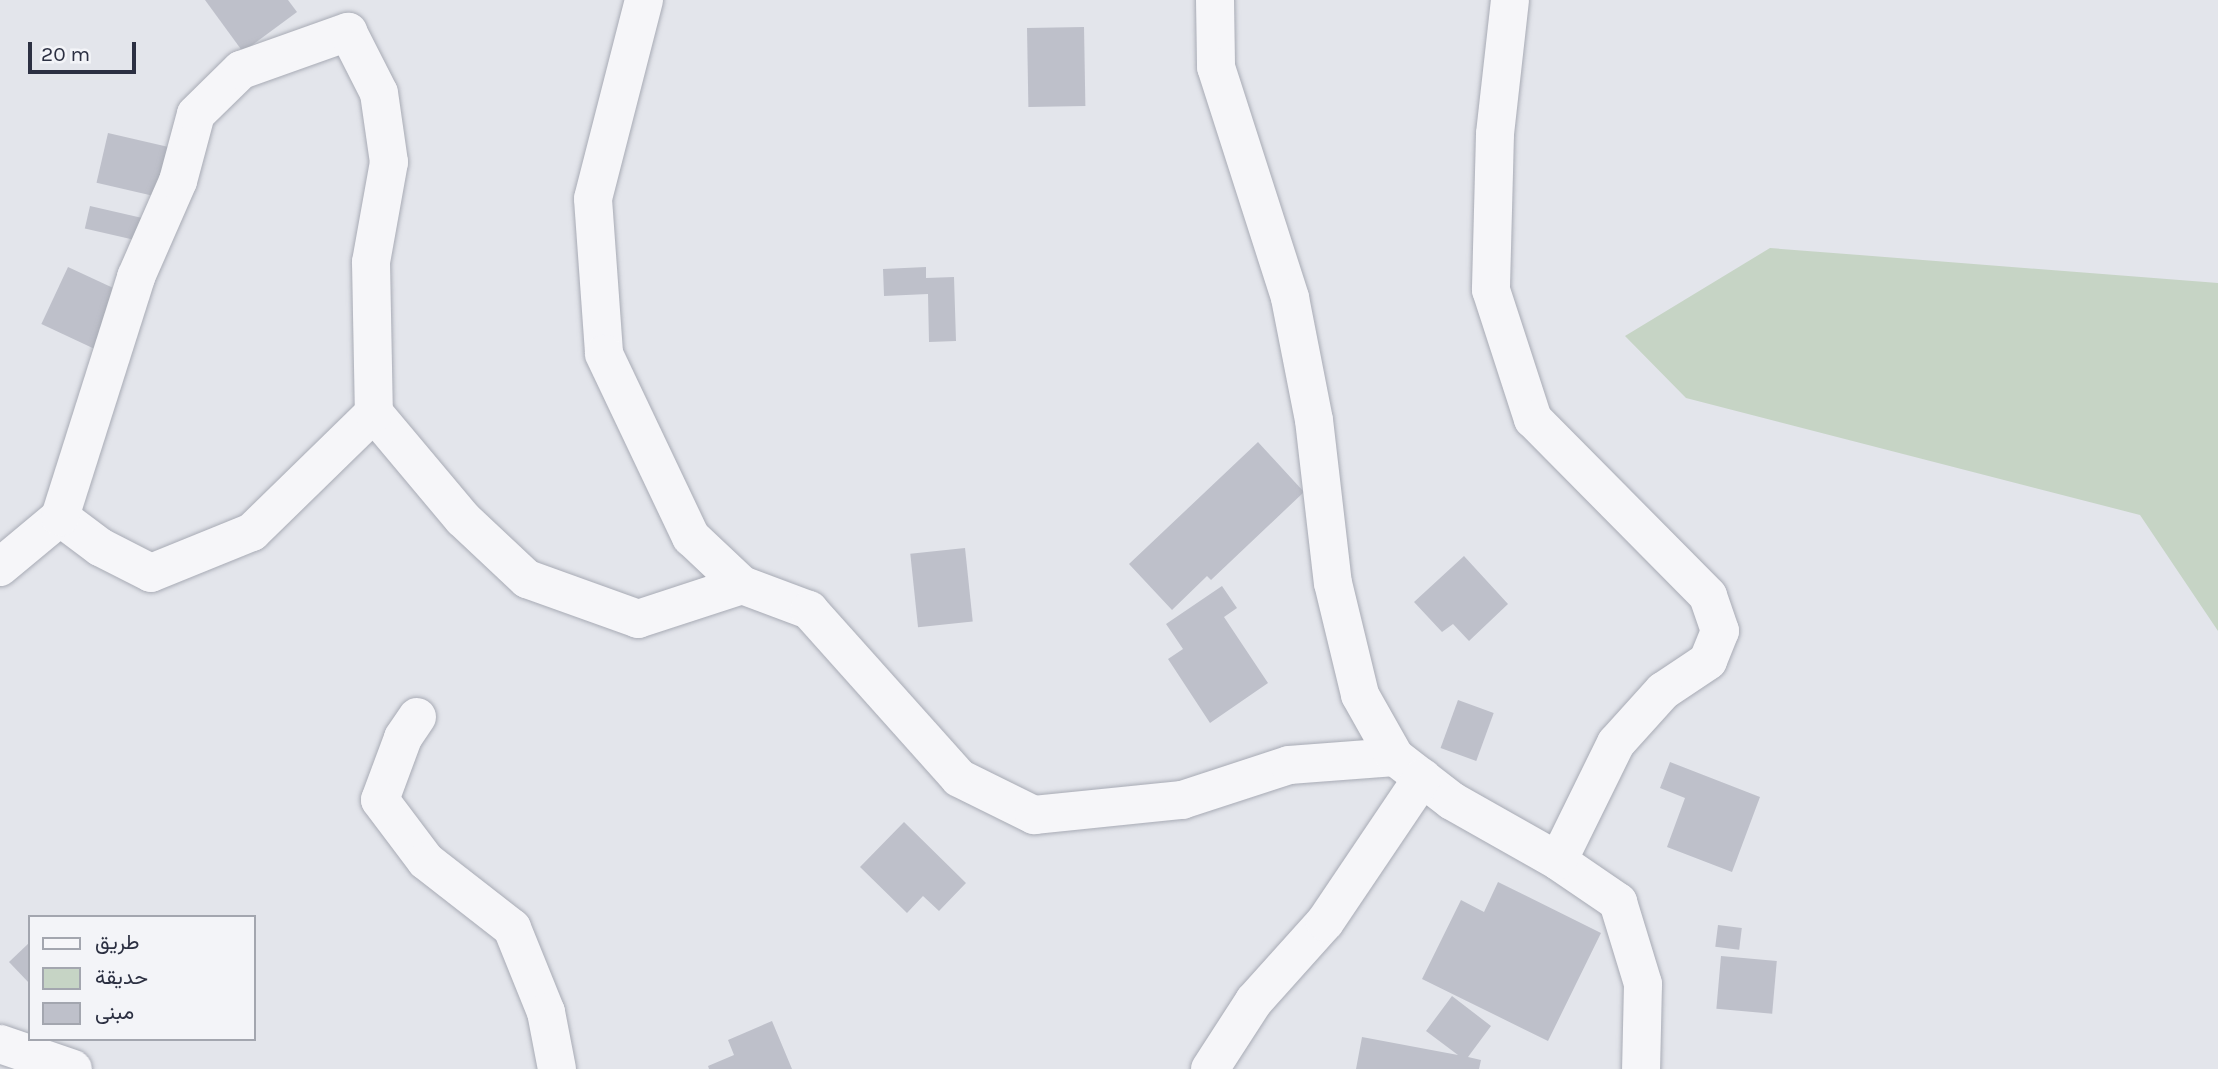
<!DOCTYPE html>
<html>
<head>
<meta charset="utf-8">
<style>
  body { margin:0 }
  #map { position:relative; width:2218px; height:1069px; overflow:hidden; background:#e3e5eb; font-family:Karla,Vazirmatn,sans-serif }
  div>[style] { position:absolute }
  [style*='--x'] { left:calc(var(--x)*1px); top:calc(var(--y)*1px); width:calc(var(--w)*1px); rotate:calc(var(--a)*1deg) }
  .green>* { inset:0; background:#c6d4c5 }
  .building>* { inset:0; background:#bec0ca; transform-origin:0 0 }
  .roads { filter:drop-shadow(0 0 2px #a8abb5) drop-shadow(0 0 2px #a8abb5) }
  .street>* { height:38px; margin:-19px; padding:0 19px; transform-origin:19px; border-radius:19px; background:#f6f6f9 }
  span { translate:-50% -50%; white-space:nowrap; text-align:center; line-height:1.15; -webkit-text-stroke:6px #f3f4f8; paint-order:stroke }
  .legend { position:absolute; left:28px; top:915px; width:228px; height:126px; box-sizing:border-box; background:#f3f4f8; border:2px solid #a3a6af; margin:0; padding:9px 12px; list-style:none; font-size:21px; color:#2c3042 }
  .legend li { display:flex; align-items:center; gap:14px; height:35px }
  .legend b { width:35px; border:2px solid #a3a6af }
  .scale { position:absolute; left:28px; top:42px; width:108px; height:32px; box-sizing:border-box; border:4px solid #2c3042; border-top:0; padding-left:9px; font-size:21px; line-height:24px; white-space:nowrap; color:#2c3042; -webkit-text-stroke:5px #f3f4f8; paint-order:stroke }
</style>
</head>
<body>
<div id="map">
  <div class="green">
    <i style="clip-path:polygon(1770px 248px,2218px 283px,2218px 631px,2140px 515px,1686px 398px,1625px 336px)"></i>
  </div>
  <div class="building">
    <i style="clip-path:polygon(205px 0,288px 0,297px 12px,243px 52px)"></i>
    <i style="left:1084px;top:27px;width:79px;height:57px;rotate:89deg"></i>
    <i style="left:108px;top:133px;width:71px;height:51px;rotate:13deg"></i>
    <i style="left:90px;top:206px;width:57px;height:23px;rotate:13deg"></i>
    <i style="left:68px;top:267px;width:63px;height:63px;rotate:25deg"></i>
    <i style="clip-path:polygon(926px 267px,926px 278px,954px 277px,956px 341px,929px 342px,928px 294px,884px 296px,883px 269px)"></i>
    <i style="clip-path:polygon(1258px 442px,1304px 492px,1211px 580px,1207px 576px,1172px 610px,1129px 564px)"></i>
    <i style="left:965px;top:548px;width:74px;height:55px;rotate:84deg"></i>
    <i style="clip-path:polygon(1464px 556px,1508px 604px,1469px 641px,1453px 624px,1442px 632px,1414px 602px)"></i>
    <i style="clip-path:polygon(1222px 586px,1237px 608px,1224px 617px,1268px 683px,1210px 723px,1168px 659px,1183px 649px,1166px 624px)"></i>
    <i style="left:1458px;top:700px;width:38px;height:51px;rotate:20deg"></i>
    <i style="clip-path:polygon(1670px 762px,1760px 797px,1732px 872px,1667px 847px,1685px 798px,1660px 788px)"></i>
    <i style="clip-path:polygon(904px 822px,966px 883px,939px 911px,923px 896px,907px 913px,860px 867px)"></i>
    <i style="clip-path:polygon(1498px 882px,1601px 933px,1548px 1041px,1422px 979px,1461px 900px,1484px 912px)"></i>
    <i style="left:1718px;top:925px;width:24px;height:22px;rotate:7deg"></i>
    <i style="clip-path:polygon(30px 942px,30px 984px,9px 962px)"></i>
    <i style="left:1721px;top:956px;width:56px;height:53px;rotate:5deg"></i>
    <i style="clip-path:polygon(1452px 996px,1491px 1026px,1468px 1057px,1481px 1060px,1479px 1069px,1356px 1069px,1362px 1037px,1458px 1055px,1426px 1031px)"></i>
    <i style="clip-path:polygon(772px 1021px,792px 1069px,709px 1069px,708px 1066px,734px 1055px,728px 1040px)"></i>
  </div>
  <div class="roads">
    <div class="street">
      <i style="--x:644;--y:0;--w:205;--a:104.4"></i>
      <i style="--x:593;--y:199;--w:155;--a:85.9"></i>
      <i style="--x:604;--y:354;--w:203;--a:64.6"></i>
      <i style="--x:691;--y:537;--w:70;--a:43.3"></i>
      <i style="--x:742;--y:585;--w:72;--a:20.5"></i>
      <i style="--x:809;--y:610;--w:225;--a:48.2"></i>
      <i style="--x:959;--y:778;--w:84;--a:26.3"></i>
      <i style="--x:1034;--y:815;--w:149;--a:-5.8"></i>
      <i style="--x:1182;--y:800;--w:113;--a:-18.1"></i>
      <i style="--x:1289;--y:765;--w:106;--a:-4.3"></i>
      <i style="--x:1215;--y:0;--w:67;--a:89.1"></i>
      <i style="--x:1216;--y:67;--w:243;--a:72.2"></i>
      <i style="--x:1290;--y:298;--w:124;--a:78.9"></i>
      <i style="--x:1314;--y:420;--w:164;--a:83.4"></i>
      <i style="--x:1333;--y:583;--w:115;--a:76.4"></i>
      <i style="--x:1360;--y:695;--w:71;--a:60.6"></i>
      <i style="--x:1395;--y:757;--w:72;--a:37.7"></i>
      <i style="--x:1452;--y:801;--w:122;--a:29.5"></i>
      <i style="--x:1558;--y:861;--w:73;--a:34.3"></i>
      <i style="--x:1618;--y:902;--w:86;--a:73"></i>
      <i style="--x:1643;--y:984;--w:85;--a:91.3"></i>
      <i style="--x:1510;--y:0;--w:135;--a:96.4"></i>
      <i style="--x:1495;--y:134;--w:156;--a:91.5"></i>
      <i style="--x:1491;--y:290;--w:136;--a:72"></i>
      <i style="--x:1533;--y:419;--w:249;--a:45.3"></i>
      <i style="--x:1708;--y:596;--w:37;--a:71"></i>
      <i style="--x:1720;--y:631;--w:32;--a:112"></i>
      <i style="--x:1708;--y:661;--w:54;--a:146.3"></i>
      <i style="--x:1663;--y:691;--w:70;--a:132.1"></i>
      <i style="--x:1616;--y:743;--w:131;--a:116.2"></i>
      <i style="--x:60;--y:517;--w:50;--a:36.9"></i>
      <i style="--x:100;--y:547;--w:57;--a:27"></i>
      <i style="--x:151;--y:573;--w:109;--a:-22.1"></i>
      <i style="--x:252;--y:532;--w:170;--a:-44.3"></i>
      <i style="--x:374;--y:413;--w:138;--a:50"></i>
      <i style="--x:463;--y:519;--w:88;--a:43.2"></i>
      <i style="--x:527;--y:579;--w:118;--a:19.8"></i>
      <i style="--x:638;--y:619;--w:109;--a:-18.1"></i>
      <i style="--x:0;--y:567;--w:78;--a:-39.8"></i>
      <i style="--x:60;--y:517;--w:252;--a:-72.4"></i>
      <i style="--x:136;--y:277;--w:105;--a:-66.4"></i>
      <i style="--x:178;--y:181;--w:69;--a:-75"></i>
      <i style="--x:196;--y:114;--w:63;--a:-44.4"></i>
      <i style="--x:241;--y:70;--w:114;--a:-19.6"></i>
      <i style="--x:348;--y:32;--w:68;--a:63.1"></i>
      <i style="--x:379;--y:93;--w:70;--a:81.8"></i>
      <i style="--x:389;--y:162;--w:102;--a:100.2"></i>
      <i style="--x:371;--y:262;--w:151;--a:88.9"></i>
      <i style="--x:417;--y:717;--w:25;--a:124"></i>
      <i style="--x:403;--y:738;--w:66;--a:110.4"></i>
      <i style="--x:380;--y:800;--w:76;--a:53"></i>
      <i style="--x:426;--y:861;--w:109;--a:37.9"></i>
      <i style="--x:512;--y:928;--w:91;--a:68"></i>
      <i style="--x:546;--y:1012;--w:58;--a:79.1"></i>
      <i style="--x:0;--y:1044;--w:77;--a:18.9"></i>
      <i style="--x:1210;--y:1069;--w:81;--a:-57.1"></i>
      <i style="--x:1254;--y:1001;--w:106;--a:-48.1"></i>
      <i style="--x:1325;--y:922;--w:174;--a:-56"></i>
    </div>
  </div>
  <ul class="legend">
  <li><b style="height:9px;background:#f6f6f9"></b>طريق</li>
  <li><b style="height:19px;background:#c6d4c5"></b>حديقة</li>
  <li><b style="height:19px;background:#bec0ca"></b>مبنى</li>
  </ul>
  <div class="scale">20 m</div>
</div>
</body>
</html>
